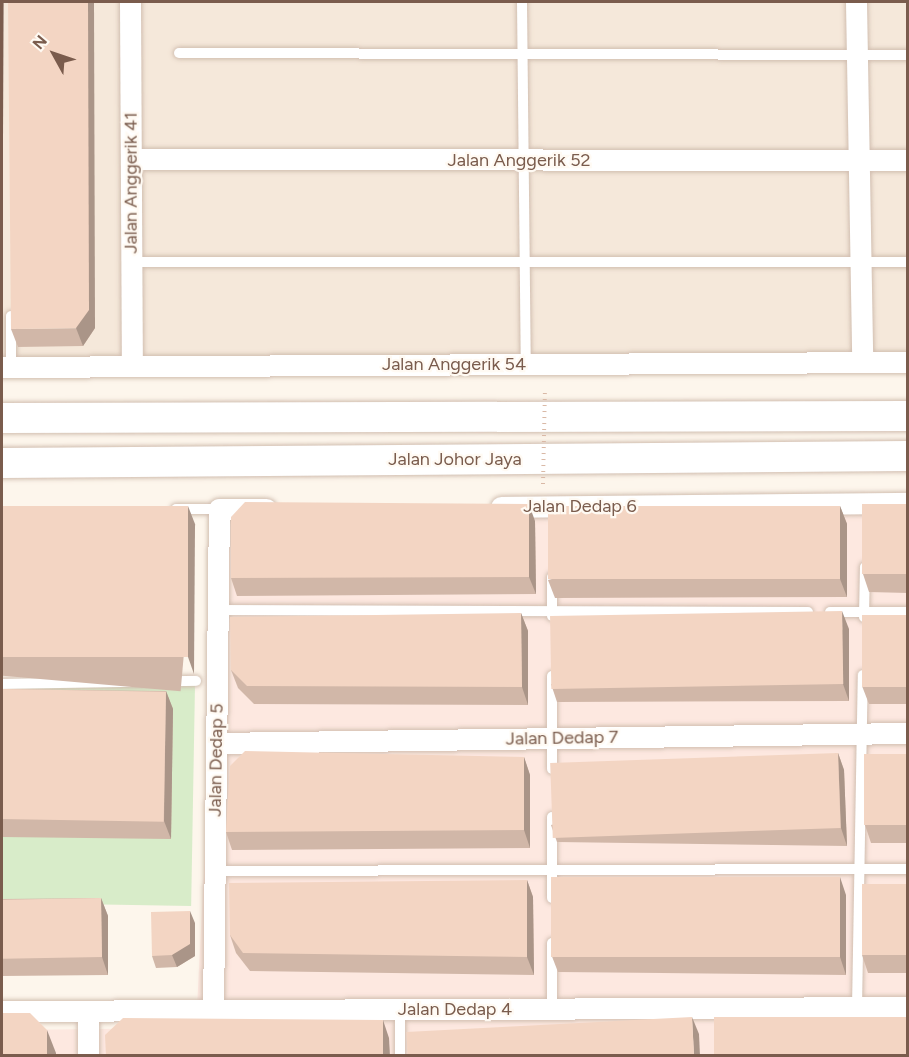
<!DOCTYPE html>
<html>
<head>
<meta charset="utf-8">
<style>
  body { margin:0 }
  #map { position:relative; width:909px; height:1057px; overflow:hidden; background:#fdf6ec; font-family:Figtree,sans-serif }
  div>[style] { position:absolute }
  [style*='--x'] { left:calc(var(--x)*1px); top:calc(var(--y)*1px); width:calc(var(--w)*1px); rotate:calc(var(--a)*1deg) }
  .residential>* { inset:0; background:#f5e8da; transform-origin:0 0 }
  .commercial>* { inset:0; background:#fde8e0 }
  .green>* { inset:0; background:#d8ecc9; transform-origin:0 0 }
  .roads { filter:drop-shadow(0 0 2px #d1beb0) drop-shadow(0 0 2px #d1beb0) }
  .lane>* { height:10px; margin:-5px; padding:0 5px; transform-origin:5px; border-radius:5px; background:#fff }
  .street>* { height:21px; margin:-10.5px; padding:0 10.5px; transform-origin:10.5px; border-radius:10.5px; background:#fff }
  .secondary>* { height:30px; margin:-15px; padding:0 15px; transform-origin:15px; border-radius:15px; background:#fff }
  .path-bridge>* { height:4px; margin-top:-2px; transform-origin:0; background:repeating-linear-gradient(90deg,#d9b8a5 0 1.5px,transparent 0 6px) }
  .wall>* { inset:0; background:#d1b7a8; transform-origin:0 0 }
  .shaded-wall>* { inset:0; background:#aa9588 }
  .building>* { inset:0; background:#f3d5c3; transform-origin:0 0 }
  span { translate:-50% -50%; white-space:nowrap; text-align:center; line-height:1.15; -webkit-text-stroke:4.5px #fffaf3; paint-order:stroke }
  .street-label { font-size:18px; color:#7a5c4d }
  .frame { position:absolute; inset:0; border:3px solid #7a5c4d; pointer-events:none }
  .north { position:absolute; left:24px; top:24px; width:60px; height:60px; -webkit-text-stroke:4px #fffaf3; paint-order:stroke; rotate:310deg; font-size:16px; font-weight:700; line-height:24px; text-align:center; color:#7a5c4d }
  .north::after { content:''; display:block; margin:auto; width:21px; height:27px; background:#7a5c4d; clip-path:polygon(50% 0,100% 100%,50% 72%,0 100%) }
</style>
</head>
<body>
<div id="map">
  <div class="residential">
    <i style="left:2px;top:2px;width:905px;height:368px"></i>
  </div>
  <div class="commercial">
    <i style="clip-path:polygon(907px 510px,907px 1055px,2px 1056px,2px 1030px,196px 1028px,222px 512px)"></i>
  </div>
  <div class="green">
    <i style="left:195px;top:685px;width:221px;height:193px;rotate:91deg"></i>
  </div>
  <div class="roads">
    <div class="lane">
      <i style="--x:522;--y:2;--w:362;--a:89.4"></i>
      <i style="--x:179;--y:53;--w:729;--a:0.16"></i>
      <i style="--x:131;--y:262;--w:777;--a:0"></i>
      <i style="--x:11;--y:367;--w:51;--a:-90"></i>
      <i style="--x:176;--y:509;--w:43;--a:0"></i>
      <i style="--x:217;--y:610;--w:591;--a:0.19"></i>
      <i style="--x:830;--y:612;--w:78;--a:0"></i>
      <i style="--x:552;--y:616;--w:39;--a:-90"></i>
      <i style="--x:864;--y:617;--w:50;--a:-88.9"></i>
      <i style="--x:2;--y:684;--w:194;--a:-0.9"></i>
      <i style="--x:552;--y:769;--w:93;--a:-90"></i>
      <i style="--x:214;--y:871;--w:694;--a:-0.17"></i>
      <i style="--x:552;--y:898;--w:81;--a:-90"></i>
      <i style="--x:857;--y:1007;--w:332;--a:-89"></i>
      <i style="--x:552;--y:1009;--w:66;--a:-90"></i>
      <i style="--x:400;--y:1056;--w:46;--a:-90"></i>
    </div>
    <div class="street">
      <i style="--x:130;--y:2;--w:363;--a:89.7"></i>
      <i style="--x:856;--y:2;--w:360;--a:89"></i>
      <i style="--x:131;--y:159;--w:777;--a:0.07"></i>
      <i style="--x:2;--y:367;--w:906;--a:-0.32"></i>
      <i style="--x:501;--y:507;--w:407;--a:-0.6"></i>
      <i style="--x:216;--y:743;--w:692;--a:-0.83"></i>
      <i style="--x:2;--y:1011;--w:906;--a:-0.25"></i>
      <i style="--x:213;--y:1011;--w:502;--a:-89.32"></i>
      <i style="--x:219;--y:509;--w:47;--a:0"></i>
      <i style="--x:88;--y:1056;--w:45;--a:-90"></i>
    </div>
    <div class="secondary">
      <i style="--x:2;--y:418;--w:906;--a:-0.13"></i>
      <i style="--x:2;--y:463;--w:906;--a:-0.44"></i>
    </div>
  </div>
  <div class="path-bridge">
    <i style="--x:543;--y:484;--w:92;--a:-88.8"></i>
  </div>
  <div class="wall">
    <i style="clip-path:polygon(95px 328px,83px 346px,18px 347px,11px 329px)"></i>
    <i style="clip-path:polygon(908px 504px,908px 593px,869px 592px,863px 574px)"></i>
    <i style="clip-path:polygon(840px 506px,847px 524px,847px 597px,555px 598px,548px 580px)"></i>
    <i style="left:2px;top:507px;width:194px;height:168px;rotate:5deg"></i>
    <i style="clip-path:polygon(535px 521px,536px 594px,237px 596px,231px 578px)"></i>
    <i style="clip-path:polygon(521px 613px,528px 631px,528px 705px,254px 704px,238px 688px,231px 670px)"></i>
    <i style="clip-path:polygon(908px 615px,908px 704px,869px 704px,862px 686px)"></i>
    <i style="clip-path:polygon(849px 629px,849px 701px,557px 702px,551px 684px)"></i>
    <i style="clip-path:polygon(2px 689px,166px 691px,173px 709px,171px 839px,2px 837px)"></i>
    <i style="clip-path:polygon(838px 753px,844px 770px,847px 846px,557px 842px,551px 825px)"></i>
    <i style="clip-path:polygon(908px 754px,908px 843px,871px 843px,865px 825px)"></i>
    <i style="clip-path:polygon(524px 757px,530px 775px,530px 848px,232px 850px,226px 832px)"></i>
    <i style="clip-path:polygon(527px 880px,533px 897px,534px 975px,250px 971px,236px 953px,230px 935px)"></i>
    <i style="clip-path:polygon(908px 884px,908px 973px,868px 973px,862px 955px)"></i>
    <i style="clip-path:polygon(846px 895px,846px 975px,558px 972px,551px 954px)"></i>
    <i style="clip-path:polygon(101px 898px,108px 916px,108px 975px,2px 976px,2px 899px)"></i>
    <i style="clip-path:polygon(195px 923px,195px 956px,177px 967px,156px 968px,152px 956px)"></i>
  </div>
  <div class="shaded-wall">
    <i style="clip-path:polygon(2px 2px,4px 2px,2px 273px)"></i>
    <i style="clip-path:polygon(88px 2px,94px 2px,95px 328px,83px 346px,76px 328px)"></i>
    <i style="clip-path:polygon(529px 504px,535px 521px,536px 594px,529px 577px)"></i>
    <i style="clip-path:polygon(188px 506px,195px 524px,194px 674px,188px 657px)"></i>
    <i style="clip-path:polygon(840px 506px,847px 524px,847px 597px,840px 579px)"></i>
    <i style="clip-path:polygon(842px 611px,849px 629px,849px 701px,843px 684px)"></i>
    <i style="clip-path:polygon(521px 613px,528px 631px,528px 705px,522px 687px)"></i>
    <i style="clip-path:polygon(166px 691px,173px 709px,171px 839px,164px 821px)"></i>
    <i style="clip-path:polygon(838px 753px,844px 770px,847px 846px,841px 828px)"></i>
    <i style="clip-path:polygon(524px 757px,530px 775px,530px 848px,524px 830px)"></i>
    <i style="clip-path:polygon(840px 877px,846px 895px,846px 975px,840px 957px)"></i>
    <i style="clip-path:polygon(527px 880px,533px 897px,534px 975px,527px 957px)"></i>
    <i style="clip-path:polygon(101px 898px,108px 916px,108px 975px,102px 957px)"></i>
    <i style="clip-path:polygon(190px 911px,195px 923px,195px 956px,177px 967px,172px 955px)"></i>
    <i style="clip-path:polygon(692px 1017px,699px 1034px,700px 1056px,694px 1056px)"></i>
    <i style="clip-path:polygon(383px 1020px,389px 1038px,390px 1056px,383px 1056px)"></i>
    <i style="clip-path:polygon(47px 1030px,56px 1053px,56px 1056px,47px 1056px)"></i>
  </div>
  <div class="building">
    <i style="clip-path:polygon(8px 2px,88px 2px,89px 310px,76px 328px,11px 329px)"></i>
    <i style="clip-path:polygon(245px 502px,529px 504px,529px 577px,231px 578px,231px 517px)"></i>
    <i style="left:862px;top:504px;width:46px;height:70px"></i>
    <i style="left:188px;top:506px;width:151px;height:186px;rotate:90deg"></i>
    <i style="left:840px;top:506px;width:73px;height:292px;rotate:90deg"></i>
    <i style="left:842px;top:611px;width:73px;height:292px;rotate:89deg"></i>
    <i style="clip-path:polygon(521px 613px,522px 687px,247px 686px,231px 670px,230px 617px)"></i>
    <i style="left:908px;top:615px;width:72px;height:46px;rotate:90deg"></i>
    <i style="left:2px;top:689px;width:164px;height:130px;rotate:1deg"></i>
    <i style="clip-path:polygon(245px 751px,524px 757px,524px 830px,226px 832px,230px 766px)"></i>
    <i style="left:838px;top:753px;width:75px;height:288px;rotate:88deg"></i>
    <i style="left:908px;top:754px;width:71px;height:44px;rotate:90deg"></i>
    <i style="left:840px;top:877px;width:80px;height:289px;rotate:90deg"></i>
    <i style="clip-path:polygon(527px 880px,527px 957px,243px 953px,230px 935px,229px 883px)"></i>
    <i style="left:908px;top:884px;width:71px;height:46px;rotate:90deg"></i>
    <i style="left:101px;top:898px;width:59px;height:99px;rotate:89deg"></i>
    <i style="clip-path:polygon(190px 911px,190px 944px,172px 955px,152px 956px,151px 912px)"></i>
    <i style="clip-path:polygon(2px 1013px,30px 1013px,47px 1030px,47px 1056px,2px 1056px)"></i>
    <i style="left:692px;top:1017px;width:39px;height:286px;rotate:87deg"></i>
    <i style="left:908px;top:1017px;width:39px;height:194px;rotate:90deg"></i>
    <i style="clip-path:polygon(123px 1018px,383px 1020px,383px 1056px,106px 1056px,105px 1035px)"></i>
  </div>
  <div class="street-label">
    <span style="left:519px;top:160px">Jalan Anggerik 52</span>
    <span style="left:131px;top:183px;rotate:-90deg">Jalan Anggerik 41</span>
    <span style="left:454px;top:364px">Jalan Anggerik 54</span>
    <span style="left:455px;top:459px">Jalan Johor Jaya</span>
    <span style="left:580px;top:506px">Jalan Dedap 6</span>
    <span style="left:562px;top:738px;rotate:-1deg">Jalan Dedap 7</span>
    <span style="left:216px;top:760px;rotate:-89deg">Jalan Dedap 5</span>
    <span style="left:455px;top:1009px">Jalan Dedap 4</span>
  </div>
  <div class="frame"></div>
  <div class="north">N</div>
</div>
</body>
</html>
